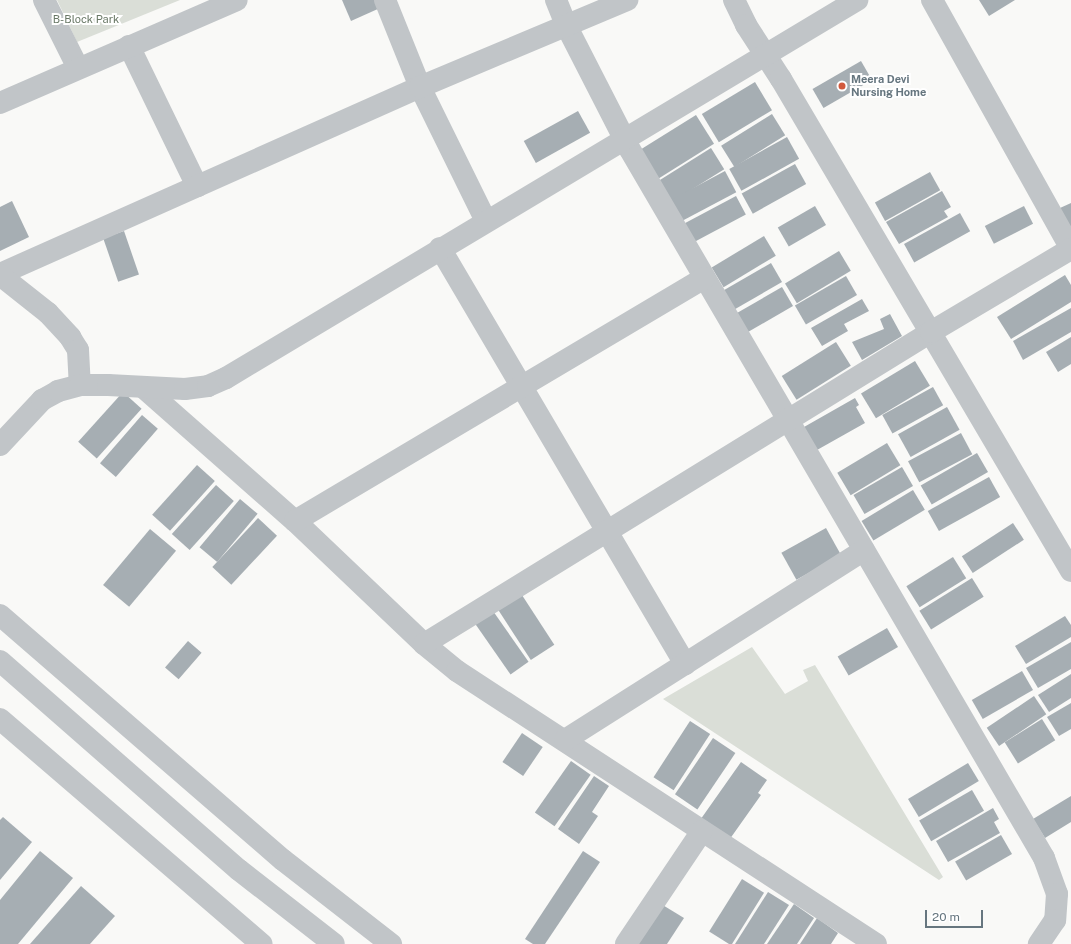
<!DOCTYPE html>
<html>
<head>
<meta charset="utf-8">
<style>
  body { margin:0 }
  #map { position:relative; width:1071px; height:944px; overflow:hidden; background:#f9f9f7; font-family:"Public Sans",sans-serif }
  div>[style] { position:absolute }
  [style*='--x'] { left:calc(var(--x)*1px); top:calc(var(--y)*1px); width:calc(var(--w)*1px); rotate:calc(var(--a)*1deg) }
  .green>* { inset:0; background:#daded7 }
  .building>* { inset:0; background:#a6aeb3; transform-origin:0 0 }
  .minor>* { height:22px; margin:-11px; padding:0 11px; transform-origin:11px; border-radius:11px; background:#c1c5c8 }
  .tertiary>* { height:22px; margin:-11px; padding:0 11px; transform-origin:11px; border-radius:11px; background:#c1c5c8 }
  .dots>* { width:11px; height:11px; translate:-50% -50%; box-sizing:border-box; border:2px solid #fff; border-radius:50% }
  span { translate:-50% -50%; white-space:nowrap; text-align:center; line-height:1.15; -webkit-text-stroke:4px #fff; paint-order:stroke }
  .park-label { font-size:11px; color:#697866 }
  .poi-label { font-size:11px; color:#66767f; font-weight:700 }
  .left { translate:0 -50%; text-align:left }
  .scale { position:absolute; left:925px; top:910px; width:58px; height:18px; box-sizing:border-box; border:2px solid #66767f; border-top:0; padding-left:5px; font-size:12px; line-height:14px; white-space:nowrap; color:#66767f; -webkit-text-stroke:3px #fff; paint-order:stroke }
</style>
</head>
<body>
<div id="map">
  <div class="green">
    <i style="clip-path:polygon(57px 0,180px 0,77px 42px)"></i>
    <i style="clip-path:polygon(752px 647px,785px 694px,808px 681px,803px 670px,815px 665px,943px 877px,939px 880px,663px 699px)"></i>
  </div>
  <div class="building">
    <i style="clip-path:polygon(342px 0,376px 0,380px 8px,351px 21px)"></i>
    <i style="clip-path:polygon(979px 0,1015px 0,989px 16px)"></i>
    <i style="left:861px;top:61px;width:22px;height:56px;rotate:60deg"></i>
    <i style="left:755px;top:82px;width:33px;height:62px;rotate:59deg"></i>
    <i style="left:578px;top:111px;width:25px;height:62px;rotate:61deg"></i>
    <i style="left:772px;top:114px;width:25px;height:60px;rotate:58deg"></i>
    <i style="left:696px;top:115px;width:34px;height:70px;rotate:58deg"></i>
    <i style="left:787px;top:137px;width:25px;height:66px;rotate:61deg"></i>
    <i style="left:711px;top:148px;width:25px;height:64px;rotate:58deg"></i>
    <i style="left:795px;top:164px;width:23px;height:61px;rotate:61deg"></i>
    <i style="left:725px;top:171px;width:24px;height:61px;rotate:62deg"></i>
    <i style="left:930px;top:172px;width:21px;height:63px;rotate:61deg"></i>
    <i style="clip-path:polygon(942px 191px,951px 207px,944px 211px,948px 217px,899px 244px,886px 222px)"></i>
    <i style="left:736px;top:196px;width:21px;height:58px;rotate:62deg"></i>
    <i style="clip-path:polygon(12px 201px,29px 237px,0 251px,0 207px)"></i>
    <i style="clip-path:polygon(1071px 203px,1071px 229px,1060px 208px)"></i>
    <i style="left:815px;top:206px;width:22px;height:43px;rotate:60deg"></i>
    <i style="left:1024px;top:206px;width:20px;height:44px;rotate:63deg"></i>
    <i style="left:960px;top:213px;width:21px;height:64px;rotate:61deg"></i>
    <i style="left:124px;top:231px;width:46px;height:22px;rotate:71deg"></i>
    <i style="left:764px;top:236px;width:23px;height:61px;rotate:59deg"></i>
    <i style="left:839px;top:251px;width:23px;height:63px;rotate:59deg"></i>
    <i style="left:771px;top:263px;width:22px;height:59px;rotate:60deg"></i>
    <i style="clip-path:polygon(1065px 275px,1071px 285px,1071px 302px,1011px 339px,997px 317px)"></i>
    <i style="left:846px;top:276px;width:22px;height:59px;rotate:60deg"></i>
    <i style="left:782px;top:287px;width:22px;height:59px;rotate:60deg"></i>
    <i style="clip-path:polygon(862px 299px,869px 311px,844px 324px,848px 331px,822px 346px,811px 328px)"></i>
    <i style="clip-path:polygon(1071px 308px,1071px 332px,1023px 360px,1013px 341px)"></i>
    <i style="clip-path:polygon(890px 314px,902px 336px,862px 360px,852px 342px,884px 329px,880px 319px)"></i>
    <i style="clip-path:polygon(1071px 337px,1071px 364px,1058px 372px,1046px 352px)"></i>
    <i style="left:836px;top:342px;width:28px;height:64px;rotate:58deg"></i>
    <i style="left:915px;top:361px;width:29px;height:63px;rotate:59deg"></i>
    <i style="left:933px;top:387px;width:21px;height:58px;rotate:61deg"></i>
    <i style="left:123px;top:392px;width:25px;height:67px;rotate:42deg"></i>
    <i style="clip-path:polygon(855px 398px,859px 405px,856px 407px,865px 423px,817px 450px,804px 427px)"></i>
    <i style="left:947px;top:407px;width:26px;height:56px;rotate:61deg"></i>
    <i style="left:142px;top:415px;width:21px;height:64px;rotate:41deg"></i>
    <i style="left:961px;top:433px;width:24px;height:60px;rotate:62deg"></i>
    <i style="left:887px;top:443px;width:26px;height:58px;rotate:59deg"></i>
    <i style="left:977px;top:453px;width:22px;height:65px;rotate:60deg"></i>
    <i style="left:197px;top:465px;width:24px;height:67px;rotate:42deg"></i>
    <i style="left:902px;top:467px;width:22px;height:56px;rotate:60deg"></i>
    <i style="left:989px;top:477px;width:23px;height:70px;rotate:61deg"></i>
    <i style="left:216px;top:485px;width:24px;height:66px;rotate:42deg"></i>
    <i style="left:913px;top:490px;width:23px;height:60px;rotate:59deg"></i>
    <i style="left:240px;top:499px;width:23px;height:63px;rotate:40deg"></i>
    <i style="left:258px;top:518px;width:26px;height:67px;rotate:43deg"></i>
    <i style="left:1013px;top:523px;width:20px;height:61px;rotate:57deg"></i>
    <i style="left:826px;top:528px;width:31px;height:51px;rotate:61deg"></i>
    <i style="left:150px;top:529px;width:34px;height:73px;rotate:40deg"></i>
    <i style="left:953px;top:557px;width:25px;height:55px;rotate:58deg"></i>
    <i style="left:972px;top:578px;width:22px;height:62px;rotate:58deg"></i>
    <i style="left:520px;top:592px;width:63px;height:28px;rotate:57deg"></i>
    <i style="left:493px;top:611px;width:62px;height:22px;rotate:55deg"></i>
    <i style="clip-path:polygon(1065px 616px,1071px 625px,1071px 637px,1026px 664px,1015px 646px)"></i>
    <i style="left:887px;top:628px;width:22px;height:57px;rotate:60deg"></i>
    <i style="left:188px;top:641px;width:18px;height:35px;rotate:41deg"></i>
    <i style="clip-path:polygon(1071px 642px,1071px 669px,1038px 688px,1026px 668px)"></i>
    <i style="left:1022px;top:671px;width:22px;height:58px;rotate:60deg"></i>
    <i style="clip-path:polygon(1071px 674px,1071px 698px,1049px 712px,1038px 695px)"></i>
    <i style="left:1034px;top:696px;width:22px;height:57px;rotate:56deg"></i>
    <i style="clip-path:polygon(1071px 703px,1071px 729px,1059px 736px,1047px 717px)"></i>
    <i style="left:1042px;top:719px;width:25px;height:44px;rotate:58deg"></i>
    <i style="left:690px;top:721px;width:24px;height:67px;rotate:33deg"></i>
    <i style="left:522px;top:733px;width:25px;height:35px;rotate:34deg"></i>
    <i style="left:713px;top:738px;width:27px;height:68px;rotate:34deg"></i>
    <i style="left:571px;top:761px;width:24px;height:63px;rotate:35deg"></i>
    <i style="clip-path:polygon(741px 762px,767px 780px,758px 793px,761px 795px,727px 843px,698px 823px)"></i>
    <i style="left:968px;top:763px;width:21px;height:70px;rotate:59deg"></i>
    <i style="clip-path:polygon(594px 776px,609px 786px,592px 812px,598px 816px,579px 844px,558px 829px)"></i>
    <i style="left:972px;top:790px;width:24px;height:61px;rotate:60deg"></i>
    <i style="clip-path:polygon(1071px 796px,1071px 822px,1045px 838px,1033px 819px)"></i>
    <i style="clip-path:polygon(993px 808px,999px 819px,994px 822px,1000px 833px,948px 862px,936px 841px)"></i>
    <i style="clip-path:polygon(3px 817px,32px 842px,0 880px,0 820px)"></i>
    <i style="left:1001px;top:835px;width:22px;height:53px;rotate:60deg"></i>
    <i style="clip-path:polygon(40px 851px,73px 878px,18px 944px,0 944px,0 900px)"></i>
    <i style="clip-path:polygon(583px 851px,600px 862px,545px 944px,533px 944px,525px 939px)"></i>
    <i style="left:742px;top:879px;width:26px;height:62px;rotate:32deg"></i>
    <i style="clip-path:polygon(81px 886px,115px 916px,90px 944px,30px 944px)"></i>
    <i style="clip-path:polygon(768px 892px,789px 905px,764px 944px,735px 944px)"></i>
    <i style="clip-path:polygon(661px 904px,684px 918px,667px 944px,636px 944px)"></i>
    <i style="clip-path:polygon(794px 904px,814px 918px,797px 944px,767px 944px)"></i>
    <i style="clip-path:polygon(817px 918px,838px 933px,831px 944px,800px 944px)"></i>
  </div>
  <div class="minor">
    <i style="--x:44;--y:0;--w:76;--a:63.4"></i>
    <i style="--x:385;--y:0;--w:94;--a:68.1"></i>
    <i style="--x:420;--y:87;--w:149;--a:63.8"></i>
    <i style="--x:556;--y:0;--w:29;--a:68"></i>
    <i style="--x:567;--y:27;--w:136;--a:62.9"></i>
    <i style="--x:629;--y:148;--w:822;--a:59.69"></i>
    <i style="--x:1044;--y:858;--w:38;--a:70"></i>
    <i style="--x:1057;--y:894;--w:26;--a:94"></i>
    <i style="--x:1055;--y:920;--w:29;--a:124"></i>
    <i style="--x:734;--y:0;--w:28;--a:64"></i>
    <i style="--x:746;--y:25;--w:64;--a:57.1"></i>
    <i style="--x:781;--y:79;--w:571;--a:59.48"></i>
    <i style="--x:932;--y:0;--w:285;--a:60.8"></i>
    <i style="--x:129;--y:46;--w:156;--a:64.1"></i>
    <i style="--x:0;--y:103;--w:258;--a:-23.5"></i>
    <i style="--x:440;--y:248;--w:483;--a:59.5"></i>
    <i style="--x:0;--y:274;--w:460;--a:-24"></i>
    <i style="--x:420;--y:87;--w:225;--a:-22.8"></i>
    <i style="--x:0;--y:275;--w:61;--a:38.4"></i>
    <i style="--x:48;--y:313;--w:33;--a:47"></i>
    <i style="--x:70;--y:337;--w:15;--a:58"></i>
    <i style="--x:78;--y:350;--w:35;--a:87"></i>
    <i style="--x:144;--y:388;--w:201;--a:41.4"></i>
    <i style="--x:295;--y:521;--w:178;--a:43.6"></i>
    <i style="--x:424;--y:644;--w:43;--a:39.3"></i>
    <i style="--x:457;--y:671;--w:500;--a:33.09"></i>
    <i style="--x:0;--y:445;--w:62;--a:-47"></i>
    <i style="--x:42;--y:400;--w:18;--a:-29"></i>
    <i style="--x:58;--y:391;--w:23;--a:-15"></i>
    <i style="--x:80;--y:385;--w:28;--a:0"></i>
    <i style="--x:108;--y:385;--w:77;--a:3"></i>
    <i style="--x:185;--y:389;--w:23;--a:-7"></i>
    <i style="--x:208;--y:386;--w:20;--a:-24"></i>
    <i style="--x:226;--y:378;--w:736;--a:-30.92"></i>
    <i style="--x:295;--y:521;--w:476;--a:-30.7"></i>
    <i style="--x:424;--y:644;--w:595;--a:-31.61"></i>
    <i style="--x:931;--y:332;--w:163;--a:-30.7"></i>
    <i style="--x:0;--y:719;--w:345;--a:40.7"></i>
    <i style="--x:565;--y:740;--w:354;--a:-32.4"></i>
    <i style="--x:626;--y:944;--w:136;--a:-56.1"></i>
  </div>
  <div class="tertiary">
    <i style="--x:0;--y:615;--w:374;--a:40.9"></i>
    <i style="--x:283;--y:860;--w:137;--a:37.9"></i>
    <i style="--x:0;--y:661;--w:317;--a:41.2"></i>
    <i style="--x:239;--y:870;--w:120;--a:37.9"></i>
  </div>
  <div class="dots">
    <i style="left:842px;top:86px;background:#d25a3e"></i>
  </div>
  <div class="park-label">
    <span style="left:86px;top:19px">B-Block Park</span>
  </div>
  <div class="poi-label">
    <span class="left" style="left:851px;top:86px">Meera Devi<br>Nursing Home</span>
  </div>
  <div class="scale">20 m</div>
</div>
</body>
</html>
